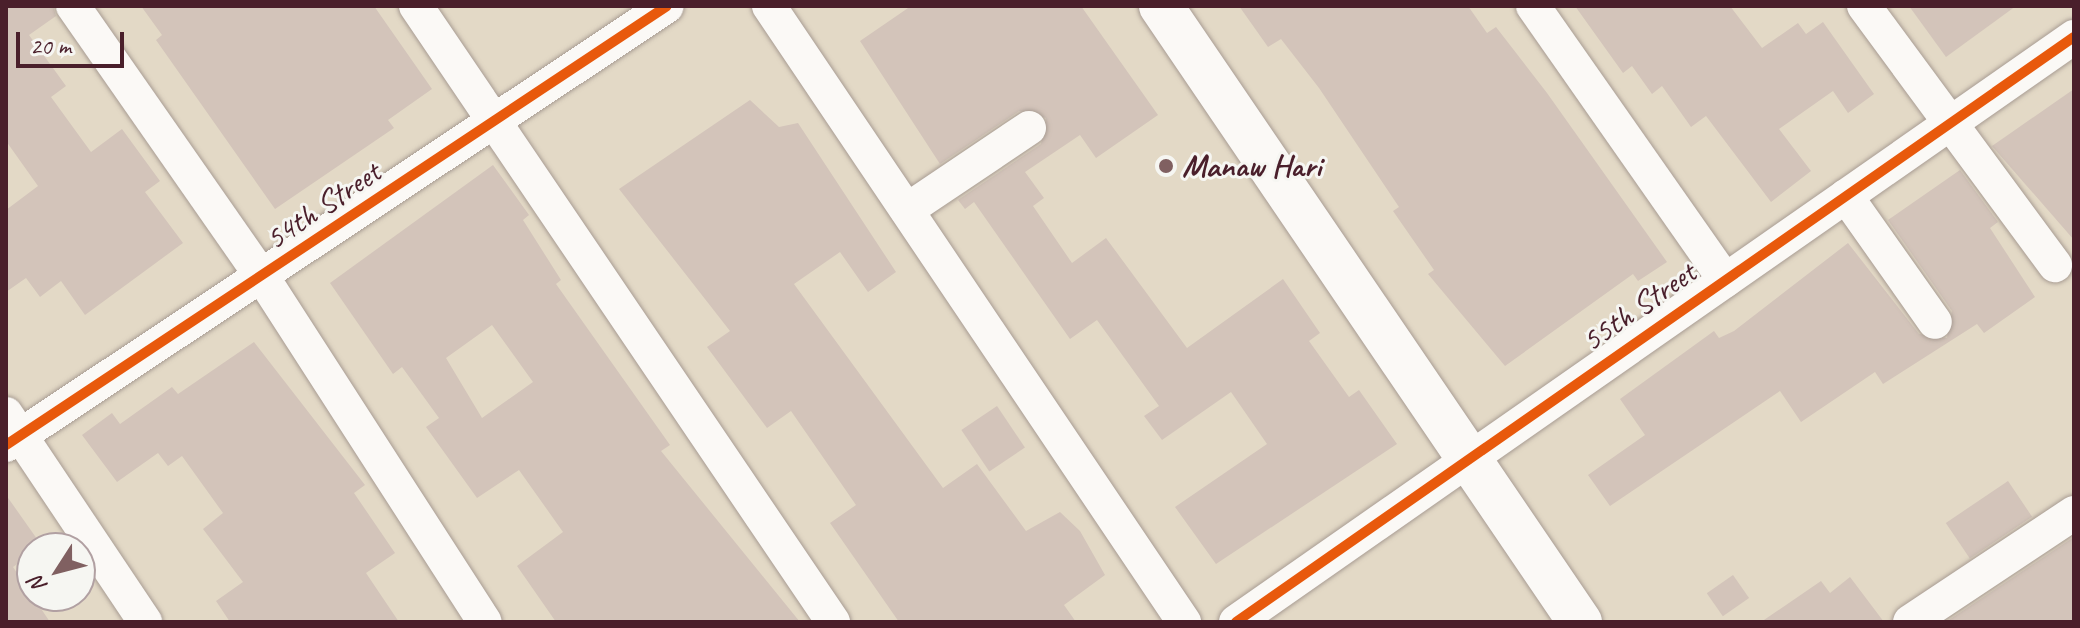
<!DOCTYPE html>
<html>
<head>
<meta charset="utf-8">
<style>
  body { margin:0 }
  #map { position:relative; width:2080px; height:628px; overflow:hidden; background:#e3d9c6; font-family:Caveat,sans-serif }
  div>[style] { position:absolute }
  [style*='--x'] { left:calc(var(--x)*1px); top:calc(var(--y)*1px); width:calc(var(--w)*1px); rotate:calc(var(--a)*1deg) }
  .building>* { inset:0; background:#d3c4ba; transform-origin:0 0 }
  .roads { filter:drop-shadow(0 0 2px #a89c93) drop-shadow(0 0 2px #a89c93) }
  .street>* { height:34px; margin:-17px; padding:0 17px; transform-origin:17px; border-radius:17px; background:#fbf9f6 }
  .secondary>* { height:44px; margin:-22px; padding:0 22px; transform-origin:22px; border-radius:22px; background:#fbf9f6 }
  .cycleway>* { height:10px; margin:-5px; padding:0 5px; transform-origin:5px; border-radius:5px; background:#e8590c }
  .dots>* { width:22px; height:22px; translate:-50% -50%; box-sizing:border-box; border:4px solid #f6f6f2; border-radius:50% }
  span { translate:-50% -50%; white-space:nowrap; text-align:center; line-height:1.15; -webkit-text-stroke:6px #f6f6f2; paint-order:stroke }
  .poi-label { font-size:32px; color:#4a1f2b; font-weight:700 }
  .left { translate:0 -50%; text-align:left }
  .street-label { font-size:32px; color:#4a1f2b }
  .frame { position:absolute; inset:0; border:8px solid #4a1f2b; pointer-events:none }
  .north { position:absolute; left:16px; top:532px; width:80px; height:80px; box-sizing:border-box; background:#f6f6f2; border:2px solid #b1a0a2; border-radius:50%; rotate:234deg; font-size:22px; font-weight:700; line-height:32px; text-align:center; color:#4a1f2b }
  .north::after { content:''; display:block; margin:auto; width:28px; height:36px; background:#806061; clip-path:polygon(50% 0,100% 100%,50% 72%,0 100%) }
  .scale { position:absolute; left:16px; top:32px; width:108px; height:36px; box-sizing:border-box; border:4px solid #4a1f2b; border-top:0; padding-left:10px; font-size:24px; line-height:28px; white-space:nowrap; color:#4a1f2b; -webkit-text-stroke:6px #f6f6f2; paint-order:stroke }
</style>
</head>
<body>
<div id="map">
  <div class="building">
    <i style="clip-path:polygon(6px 6px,53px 6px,56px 16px,29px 35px,66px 86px,51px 97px,91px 152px,122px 129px,160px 181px,145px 192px,183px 243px,85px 315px,61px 281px,40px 297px,26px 278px,6px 292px,6px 210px,38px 186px,6px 141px)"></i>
    <i style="clip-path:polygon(141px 6px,374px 6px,432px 89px,388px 120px,394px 128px,275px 209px,156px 40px,162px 35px)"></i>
    <i style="clip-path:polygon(911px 6px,1081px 6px,1158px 115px,1096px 158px,1080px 135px,1025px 172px,1044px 198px,1033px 206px,1072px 263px,1106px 238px,1187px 348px,1283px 279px,1320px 333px,1309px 341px,1349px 397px,1359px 390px,1397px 444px,1216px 564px,1175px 507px,1267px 444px,1231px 392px,1162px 440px,1144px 416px,1159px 406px,1097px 320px,1070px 339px,974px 202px,965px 209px,958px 200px,1041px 144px,1046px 118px,1019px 111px,940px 164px,860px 41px)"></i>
    <i style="clip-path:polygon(1239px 6px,1468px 6px,1487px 33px,1496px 27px,1547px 93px,1667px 262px,1638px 281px,1633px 274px,1505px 366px,1428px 274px,1434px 270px,1393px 211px,1399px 207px,1319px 88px,1281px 39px,1268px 47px)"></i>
    <i style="clip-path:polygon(1575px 6px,1730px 6px,1762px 48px,1798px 23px,1806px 34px,1823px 22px,1874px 94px,1848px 113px,1833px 91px,1779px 129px,1811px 171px,1771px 202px,1706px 116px,1691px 127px,1662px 86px,1652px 94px,1632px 66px,1623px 73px)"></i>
    <i style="clip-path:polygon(1909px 6px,2016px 6px,1946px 57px)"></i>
    <i style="clip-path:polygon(2074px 89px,2074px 240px,1992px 146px)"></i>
    <i style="clip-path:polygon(750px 100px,779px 127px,798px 123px,896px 272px,868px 292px,840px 252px,794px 284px,943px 488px,977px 464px,1026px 531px,1060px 512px,1080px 531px,1105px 575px,1064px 605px,1076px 622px,899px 622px,830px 523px,856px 505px,791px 411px,767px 428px,707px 347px,730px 331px,619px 189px)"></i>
    <i style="clip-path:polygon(evenodd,493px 165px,529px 215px,523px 220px,561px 280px,556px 284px,670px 445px,661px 451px,800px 622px,556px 622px,517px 566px,563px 532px,519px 470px,477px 498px,426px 427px,439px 418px,402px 367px,393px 374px,330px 283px,493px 165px,492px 325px,533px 382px,482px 418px,446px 358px,492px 325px)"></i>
    <i style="clip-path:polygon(1960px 170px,1998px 222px,1990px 228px,2035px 297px,1984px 333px,1977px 324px,1883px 384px,1875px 372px,1801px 422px,1780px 391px,1610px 506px,1588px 475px,1645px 435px,1620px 399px,1714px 331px,1719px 338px,1734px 331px,1848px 243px,1919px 334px,1947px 338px,1952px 311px,1888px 220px)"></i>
    <i style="clip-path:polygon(254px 342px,365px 485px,354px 493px,395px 553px,366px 573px,399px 622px,230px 622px,216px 601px,243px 582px,203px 529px,223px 513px,182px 456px,168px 466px,158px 453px,117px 482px,82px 435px,112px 413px,120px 424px,172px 387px,178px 394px)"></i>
    <i style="left:997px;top:406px;width:50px;height:43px;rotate:56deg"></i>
    <i style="left:2008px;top:481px;width:43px;height:75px;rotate:56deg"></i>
    <i style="clip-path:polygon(6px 495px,42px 546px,13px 567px,50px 622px,6px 622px)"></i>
    <i style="clip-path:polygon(2074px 537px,2074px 622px,1946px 622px)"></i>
    <i style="left:1733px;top:575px;width:28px;height:32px;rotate:55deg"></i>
    <i style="clip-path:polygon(1850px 577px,1884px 622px,1761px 622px,1821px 581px,1830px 593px)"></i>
  </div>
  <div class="roads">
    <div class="street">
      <i style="--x:73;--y:6;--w:332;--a:55.1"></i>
      <i style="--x:263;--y:278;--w:409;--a:57.2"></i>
      <i style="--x:416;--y:6;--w:744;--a:55.9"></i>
      <i style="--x:769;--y:6;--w:743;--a:56.03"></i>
      <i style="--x:1533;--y:6;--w:335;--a:55"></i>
      <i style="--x:1864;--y:6;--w:322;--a:53.6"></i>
      <i style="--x:1846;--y:196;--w:154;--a:54.8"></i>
      <i style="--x:907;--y:210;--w:147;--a:-33.9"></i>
      <i style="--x:6;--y:414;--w:250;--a:56.2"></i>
      <i style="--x:6;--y:445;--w:793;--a:-33.59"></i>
      <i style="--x:1236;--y:622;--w:1022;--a:-34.92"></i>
      <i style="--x:1910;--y:622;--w:197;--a:-33.6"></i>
    </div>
    <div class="secondary">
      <i style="--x:1161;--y:6;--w:745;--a:55.78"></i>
    </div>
  </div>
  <div class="cycleway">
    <i style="--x:6;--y:445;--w:793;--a:-33.59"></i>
    <i style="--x:1236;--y:622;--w:1022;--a:-34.92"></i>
  </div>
  <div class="dots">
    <i style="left:1166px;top:166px;background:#806061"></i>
  </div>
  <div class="poi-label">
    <span class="left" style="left:1182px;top:166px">Manaw Hari</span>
  </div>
  <div class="street-label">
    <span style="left:323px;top:206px;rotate:-34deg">54th Street</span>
    <span style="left:1639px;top:307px;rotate:-35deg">55th Street</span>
  </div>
  <div class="frame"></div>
  <div class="north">N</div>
  <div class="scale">20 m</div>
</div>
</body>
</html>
